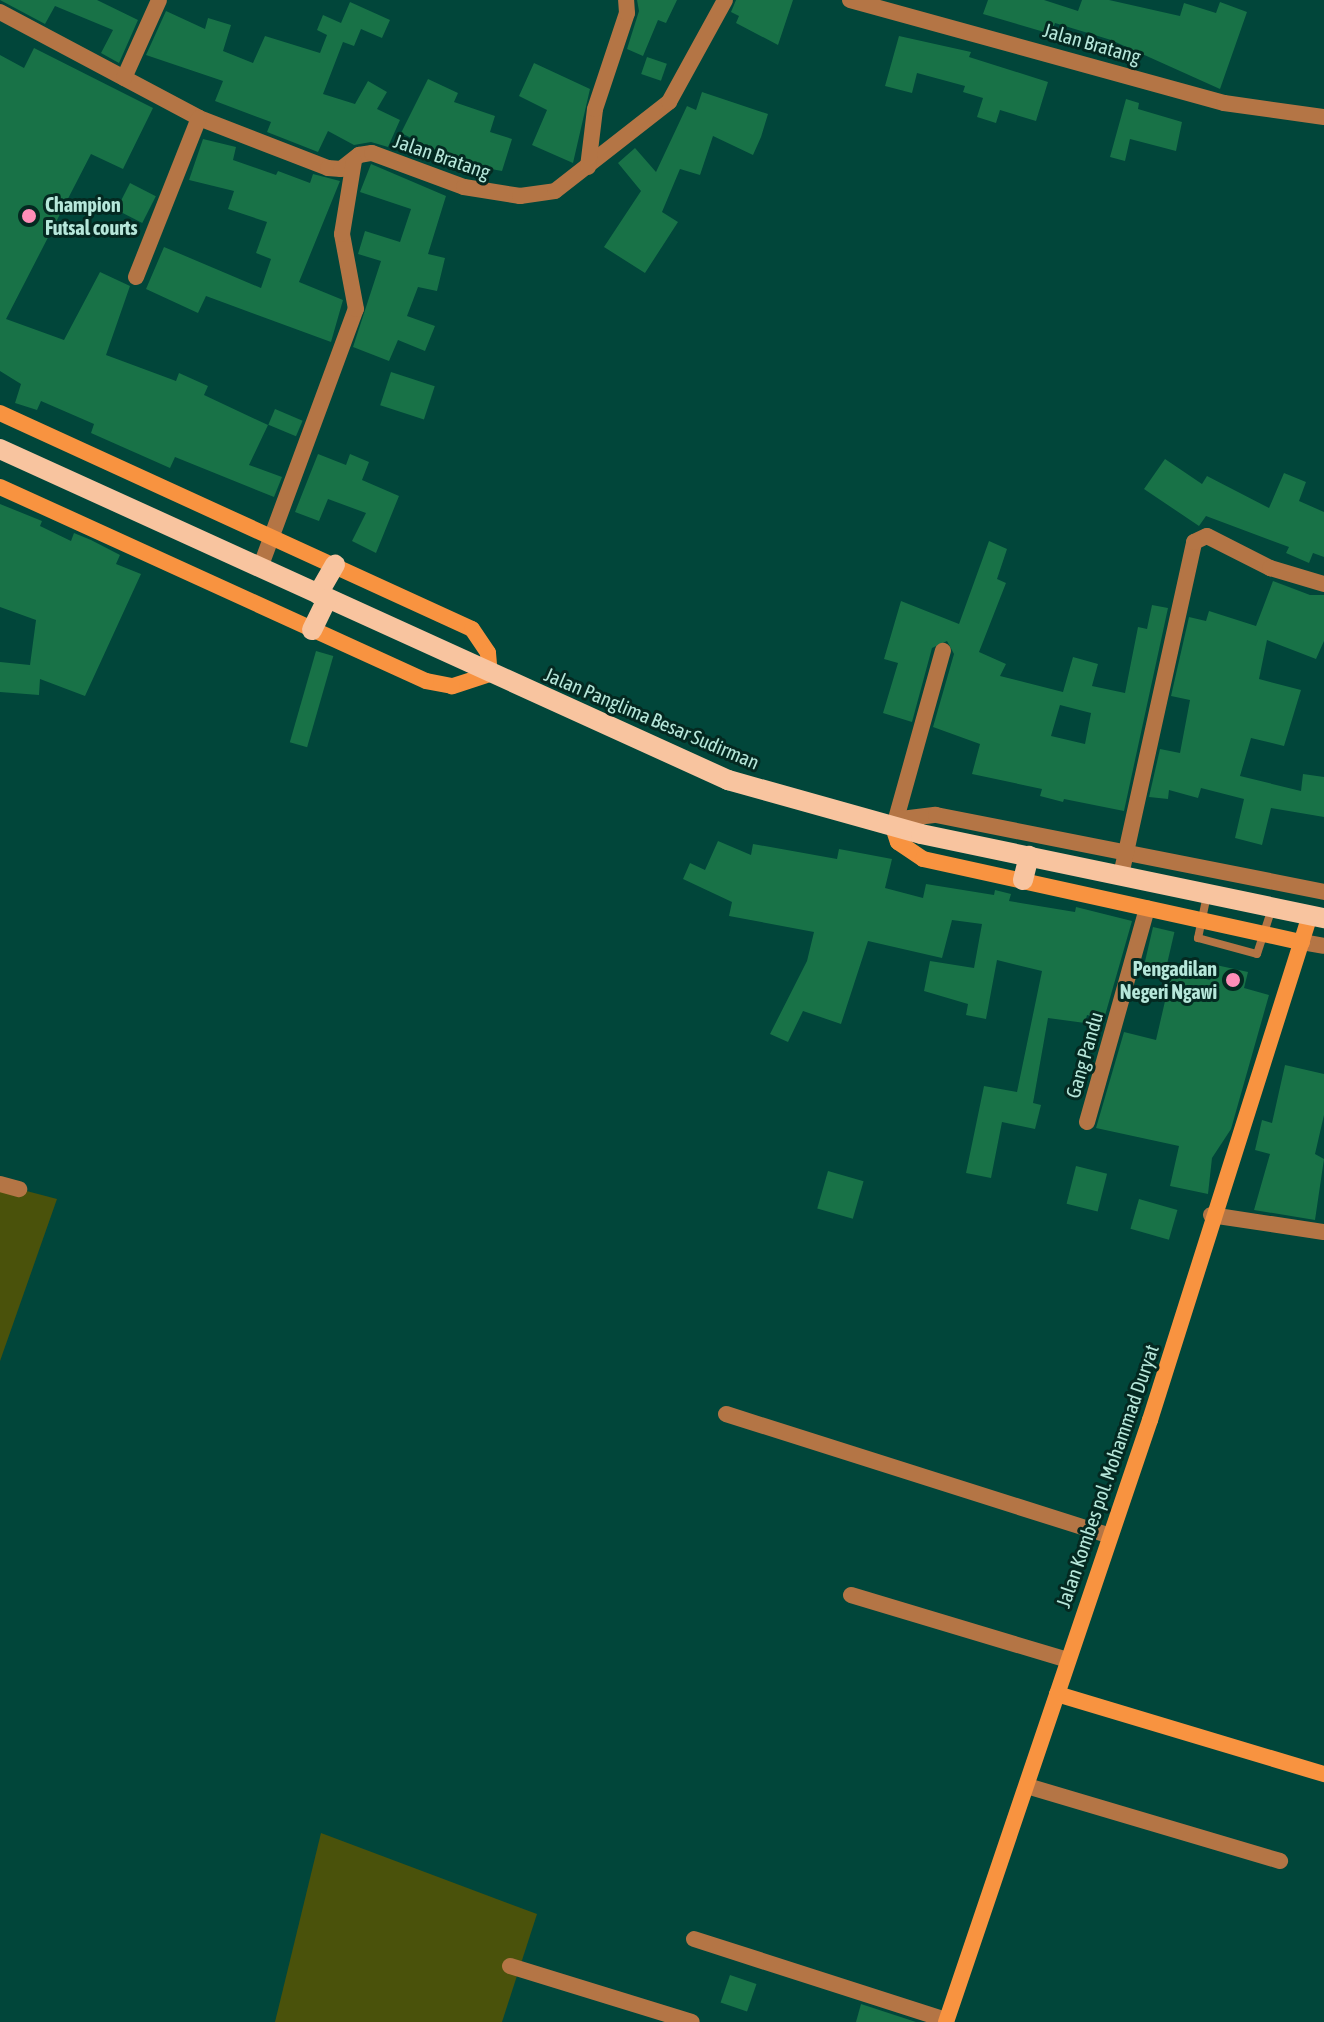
<!DOCTYPE html>
<html>
<head>
<meta charset="utf-8">
<style>
  body { margin:0 }
  #map { position:relative; width:1324px; height:2022px; overflow:hidden; background:#01463a; font-family:"Asap Condensed",sans-serif }
  div>[style] { position:absolute }
  [style*='--x'] { left:calc(var(--x)*1px); top:calc(var(--y)*1px); width:calc(var(--w)*1px); rotate:calc(var(--a)*1deg) }
  .green>* { inset:0; background:#4a520b }
  .building>* { inset:0; background:#187247; transform-origin:0 0 }
  .lane>* { height:8px; margin:-4px; padding:0 4px; transform-origin:4px; border-radius:4px; background:#b47545 }
  .street>* { height:16px; margin:-8px; padding:0 8px; transform-origin:8px; border-radius:8px; background:#b47545 }
  .secondary>* { height:16px; margin:-8px; padding:0 8px; transform-origin:8px; border-radius:8px; background:#f89340 }
  .primary>* { height:20px; margin:-10px; padding:0 10px; transform-origin:10px; border-radius:10px; background:#f8c49f }
  .dots>* { width:22px; height:22px; translate:-50% -50%; box-sizing:border-box; border:4px solid #042921; border-radius:50% }
  span { translate:-50% -50%; white-space:nowrap; text-align:center; line-height:1.15; -webkit-text-stroke:6px #042921; paint-order:stroke }
  .street-label { font-size:20px; color:#b6e7da }
  .poi-label { font-size:20px; color:#b6e7da; font-weight:700 }
  .left { translate:0 -50%; text-align:left }
  .right { translate:-100% -50%; text-align:right }
</style>
</head>
<body>
<div id="map">
  <div class="green">
    <i style="clip-path:polygon(0 1184px,57px 1199px,0 1361px)"></i>
    <i style="clip-path:polygon(321px 1833px,537px 1914px,502px 2022px,275px 2022px)"></i>
  </div>
  <div class="building">
    <i style="clip-path:polygon(0 0,97px 0,138px 20px,119px 63px,101px 53px,113px 30px,55px 6px,45px 24px)"></i>
    <i style="clip-path:polygon(637px 0,677px 0,666px 23px,658px 20px,643px 56px,627px 49px,639px 11px)"></i>
    <i style="clip-path:polygon(736px 0,793px 0,778px 45px,736px 23px,739px 16px,731px 12px)"></i>
    <i style="clip-path:polygon(988px 0,1044px 0,1078px 11px,1082px 0,1109px 0,1180px 16px,1184px 3px,1216px 13px,1220px 2px,1247px 12px,1220px 89px,1111px 40px,1055px 23px,1051px 34px,983px 14px)"></i>
    <i style="clip-path:polygon(350px 2px,390px 20px,382px 38px,361px 29px,354px 46px,343px 42px,323px 94px,355px 104px,368px 81px,387px 92px,377px 109px,400px 120px,388px 147px,371px 142px,354px 145px,328px 131px,318px 152px,267px 132px,271px 122px,215px 101px,223px 81px,146px 55px,166px 11px,205px 29px,208px 18px,231px 25px,223px 51px,253px 63px,265px 36px,320px 53px,327px 35px,317px 30px,323px 15px,341px 23px)"></i>
    <i style="clip-path:polygon(899px 36px,971px 52px,969px 57px,1048px 82px,1036px 121px,1000px 110px,996px 123px,977px 117px,983px 98px,963px 92px,965px 86px,917px 73px,912px 93px,885px 86px)"></i>
    <i style="clip-path:polygon(34px 48px,153px 108px,123px 169px,91px 154px,6px 319px,64px 340px,100px 272px,130px 286px,106px 355px,176px 381px,179px 373px,208px 386px,204px 395px,268px 425px,249px 465px,282px 477px,274px 497px,175px 457px,170px 468px,91px 433px,94px 424px,41px 401px,37px 410px,15px 403px,21px 384px,0 371px,0 55px,24px 68px)"></i>
    <i style="left:647px;top:57px;width:21px;height:18px;rotate:19deg"></i>
    <i style="clip-path:polygon(534px 63px,590px 89px,573px 163px,532px 145px,547px 110px,519px 96px)"></i>
    <i style="clip-path:polygon(428px 79px,458px 93px,454px 102px,495px 116px,490px 132px,512px 139px,502px 171px,464px 164px,401px 133px)"></i>
    <i style="clip-path:polygon(702px 92px,768px 114px,761px 137px,753px 155px,713px 136px,700px 175px,680px 169px,662px 212px,678px 222px,645px 273px,604px 247px,641px 191px,618px 163px,635px 148px,656px 172px,687px 106px,696px 110px)"></i>
    <i style="clip-path:polygon(1126px 99px,1139px 103px,1138px 109px,1182px 122px,1176px 151px,1130px 139px,1125px 161px,1110px 157px)"></i>
    <i style="clip-path:polygon(203px 139px,236px 147px,233px 160px,276px 175px,278px 171px,310px 183px,313px 174px,340px 181px,299px 282px,343px 300px,331px 342px,206px 296px,198px 313px,146px 289px,164px 247px,261px 288px,271px 259px,256px 253px,267px 222px,228px 209px,234px 191px,189px 180px)"></i>
    <i style="clip-path:polygon(371px 164px,446px 196px,428px 254px,445px 258px,437px 291px,418px 287px,407px 316px,435px 326px,425px 351px,398px 340px,389px 361px,353px 347px,381px 261px,358px 254px,365px 231px,400px 242px,411px 209px,360px 192px)"></i>
    <i style="left:130px;top:183px;width:29px;height:30px;rotate:27deg"></i>
    <i style="left:391px;top:372px;width:46px;height:35px;rotate:18deg"></i>
    <i style="left:275px;top:409px;width:30px;height:17px;rotate:23deg"></i>
    <i style="clip-path:polygon(318px 454px,346px 465px,350px 454px,369px 462px,362px 480px,399px 496px,376px 553px,352px 541px,366px 513px,328px 499px,319px 521px,295px 512px)"></i>
    <i style="clip-path:polygon(1165px 459px,1202px 484px,1207px 476px,1269px 508px,1284px 473px,1306px 482px,1299px 501px,1324px 512px,1324px 557px,1313px 553px,1309px 563px,1286px 553px,1289px 547px,1206px 516px,1199px 526px,1144px 489px)"></i>
    <i style="clip-path:polygon(0 504px,42px 521px,40px 526px,71px 541px,74px 533px,91px 540px,120px 555px,116px 564px,141px 574px,85px 696px,40px 679px,39px 695px,0 692px,0 662px,30px 665px,36px 620px,0 607px)"></i>
    <i style="clip-path:polygon(evenodd,989px 541px,1007px 549px,997px 579px,1006px 583px,979px 652px,1006px 664px,1000px 676px,1063px 692px,1073px 657px,1098px 664px,1092px 686px,1125px 693px,1138px 627px,1147px 629px,1152px 605px,1168px 608px,1124px 811px,1064px 799px,1063px 802px,1040px 796px,1042px 789px,972px 774px,980px 744px,933px 727px,954px 654px,947px 641px,932px 648px,912px 722px,883px 713px,898px 663px,884px 659px,901px 601px,959px 624px,989px 541px,1060px 705px,1091px 713px,1085px 744px,1051px 736px,1060px 705px)"></i>
    <i style="clip-path:polygon(1273px 581px,1310px 595px,1324px 595px,1324px 641px,1316px 659px,1267px 640px,1259px 679px,1301px 690px,1284px 746px,1251px 738px,1240px 776px,1301px 791px,1303px 774px,1324px 777px,1324px 817px,1271px 808px,1262px 845px,1235px 838px,1244px 799px,1201px 788px,1198px 798px,1169px 790px,1168px 799px,1149px 797px,1160px 749px,1180px 753px,1190px 700px,1171px 696px,1189px 617px,1206px 621px,1209px 611px,1256px 626px)"></i>
    <i style="left:316px;top:651px;width:18px;height:95px;rotate:16deg"></i>
    <i style="clip-path:polygon(718px 841px,751px 855px,753px 844px,837px 859px,839px 849px,892px 859px,885px 888px,923px 898px,926px 884px,994px 895px,995px 890px,1011px 894px,1009px 901px,1075px 912px,1076px 907px,1132px 921px,1104px 1019px,1087px 1015px,1085px 1023px,1048px 1018px,1033px 1103px,1041px 1105px,1035px 1129px,1002px 1122px,991px 1178px,966px 1173px,984px 1086px,1017px 1092px,1042px 971px,997px 960px,986px 1019px,966px 1015px,968px 1004px,924px 991px,930px 961px,974px 968px,982px 924px,952px 920px,942px 958px,868px 941px,841px 1024px,803px 1011px,788px 1042px,770px 1034px,807px 961px,814px 932px,729px 916px,732px 902px,683px 879px,690px 863px,705px 870px)"></i>
    <i style="left:1153px;top:927px;width:22px;height:46px;rotate:13deg"></i>
    <i style="clip-path:polygon(1216px 965px,1248px 972px,1244px 988px,1269px 995px,1231px 1129px,1212px 1158px,1208px 1194px,1170px 1186px,1179px 1146px,1096px 1128px,1124px 1032px,1156px 1040px,1172px 971px,1210px 980px)"></i>
    <i style="clip-path:polygon(1285px 1065px,1324px 1074px,1324px 1115px,1315px 1154px,1324px 1159px,1315px 1220px,1254px 1210px,1270px 1154px,1255px 1150px,1262px 1120px,1272px 1123px)"></i>
    <i style="left:1076px;top:1166px;width:32px;height:39px;rotate:14deg"></i>
    <i style="left:828px;top:1171px;width:37px;height:39px;rotate:16deg"></i>
    <i style="left:1139px;top:1199px;width:40px;height:31px;rotate:16deg"></i>
    <i style="left:730px;top:1975px;width:28px;height:29px;rotate:19deg"></i>
    <i style="clip-path:polygon(861px 2004px,916px 2022px,856px 2022px)"></i>
  </div>
  <div class="lane">
    <i style="--x:1207;--y:895;--w:44;--a:101.8"></i>
    <i style="--x:1198;--y:938;--w:61;--a:15.2"></i>
    <i style="--x:1257;--y:954;--w:48;--a:-71.9"></i>
  </div>
  <div class="street">
    <i style="--x:850;--y:0;--w:388;--a:15.4"></i>
    <i style="--x:1224;--y:103;--w:101;--a:8"></i>
    <i style="--x:0;--y:12;--w:225;--a:28"></i>
    <i style="--x:199;--y:118;--w:138;--a:21.2"></i>
    <i style="--x:328;--y:168;--w:13;--a:4"></i>
    <i style="--x:341;--y:169;--w:23;--a:-38"></i>
    <i style="--x:359;--y:155;--w:13;--a:-9"></i>
    <i style="--x:372;--y:153;--w:98;--a:20.3"></i>
    <i style="--x:464;--y:187;--w:57;--a:9.1"></i>
    <i style="--x:520;--y:196;--w:35;--a:-8"></i>
    <i style="--x:555;--y:191;--w:145;--a:-38"></i>
    <i style="--x:669;--y:102;--w:116;--a:-61.2"></i>
    <i style="--x:124;--y:78;--w:85;--a:-65.8"></i>
    <i style="--x:588;--y:167;--w:58;--a:-83.1"></i>
    <i style="--x:595;--y:109;--w:101;--a:-71.6"></i>
    <i style="--x:627;--y:13;--w:13;--a:-94"></i>
    <i style="--x:136;--y:277;--w:171;--a:-68.4"></i>
    <i style="--x:260;--y:568;--w:276;--a:-69.7"></i>
    <i style="--x:356;--y:309;--w:76;--a:-100.6"></i>
    <i style="--x:342;--y:234;--w:74;--a:-80.7"></i>
    <i style="--x:894;--y:826;--w:182;--a:-74.4"></i>
    <i style="--x:893;--y:827;--w:11;--a:-45"></i>
    <i style="--x:901;--y:819;--w:35;--a:-7"></i>
    <i style="--x:936;--y:815;--w:396;--a:11.2"></i>
    <i style="--x:1121;--y:875;--w:341;--a:-77.6"></i>
    <i style="--x:1194;--y:542;--w:14;--a:-25"></i>
    <i style="--x:1207;--y:536;--w:71;--a:26.9"></i>
    <i style="--x:1270;--y:568;--w:56;--a:16.5"></i>
    <i style="--x:1302;--y:942;--w:22;--a:10"></i>
    <i style="--x:1087;--y:1122;--w:222;--a:-74.3"></i>
    <i style="--x:0;--y:1184;--w:20;--a:15"></i>
    <i style="--x:1211;--y:1215;--w:114;--a:8.6"></i>
    <i style="--x:726;--y:1414;--w:400;--a:17.6"></i>
    <i style="--x:851;--y:1595;--w:226;--a:16.7"></i>
    <i style="--x:1027;--y:1786;--w:264;--a:16.5"></i>
    <i style="--x:694;--y:1939;--w:265;--a:17.8"></i>
    <i style="--x:510;--y:1966;--w:190;--a:17.1"></i>
  </div>
  <div class="secondary">
    <i style="--x:0;--y:413;--w:519;--a:24.59"></i>
    <i style="--x:472;--y:629;--w:29;--a:56"></i>
    <i style="--x:488;--y:653;--w:21;--a:85"></i>
    <i style="--x:490;--y:674;--w:40;--a:162"></i>
    <i style="--x:452;--y:686;--w:26;--a:-169"></i>
    <i style="--x:426;--y:681;--w:468;--a:-155.5"></i>
    <i style="--x:893;--y:827;--w:16;--a:72"></i>
    <i style="--x:898;--y:842;--w:30;--a:34"></i>
    <i style="--x:923;--y:859;--w:388;--a:12.4"></i>
    <i style="--x:1057;--y:1694;--w:279;--a:16.7"></i>
    <i style="--x:946;--y:2022;--w:636;--a:-71.28"></i>
    <i style="--x:1150;--y:1420;--w:530;--a:-72.42"></i>
  </div>
  <div class="primary">
    <i style="--x:0;--y:449;--w:800;--a:24.45"></i>
    <i style="--x:728;--y:780;--w:200;--a:15.6"></i>
    <i style="--x:921;--y:834;--w:412;--a:11.8"></i>
    <i style="--x:318;--y:594;--w:34;--a:-60"></i>
    <i style="--x:312;--y:630;--w:34;--a:-64"></i>
    <i style="--x:1023;--y:880;--w:25;--a:-76"></i>
  </div>
  <div class="dots">
    <i style="left:29px;top:216px;background:#ff8eb9"></i>
    <i style="left:1233px;top:980px;background:#ff8eb9"></i>
  </div>
  <div class="street-label">
    <span style="left:1092px;top:43px;rotate:16deg">Jalan Bratang</span>
    <span style="left:442px;top:156px;rotate:19deg">Jalan Bratang</span>
    <span style="left:652px;top:718px;rotate:23deg">Jalan Panglima Besar Sudirman</span>
    <span style="left:1084px;top:1055px;rotate:-74deg">Gang Pandu</span>
    <span style="left:1107px;top:1476px;rotate:-71deg">Jalan Kombes pol. Mohammad Duryat</span>
  </div>
  <div class="poi-label">
    <span class="left" style="left:45px;top:216px">Champion<br>Futsal courts</span>
    <span class="right" style="left:1217px;top:980px">Pengadilan<br>Negeri Ngawi</span>
  </div>
</div>
</body>
</html>
